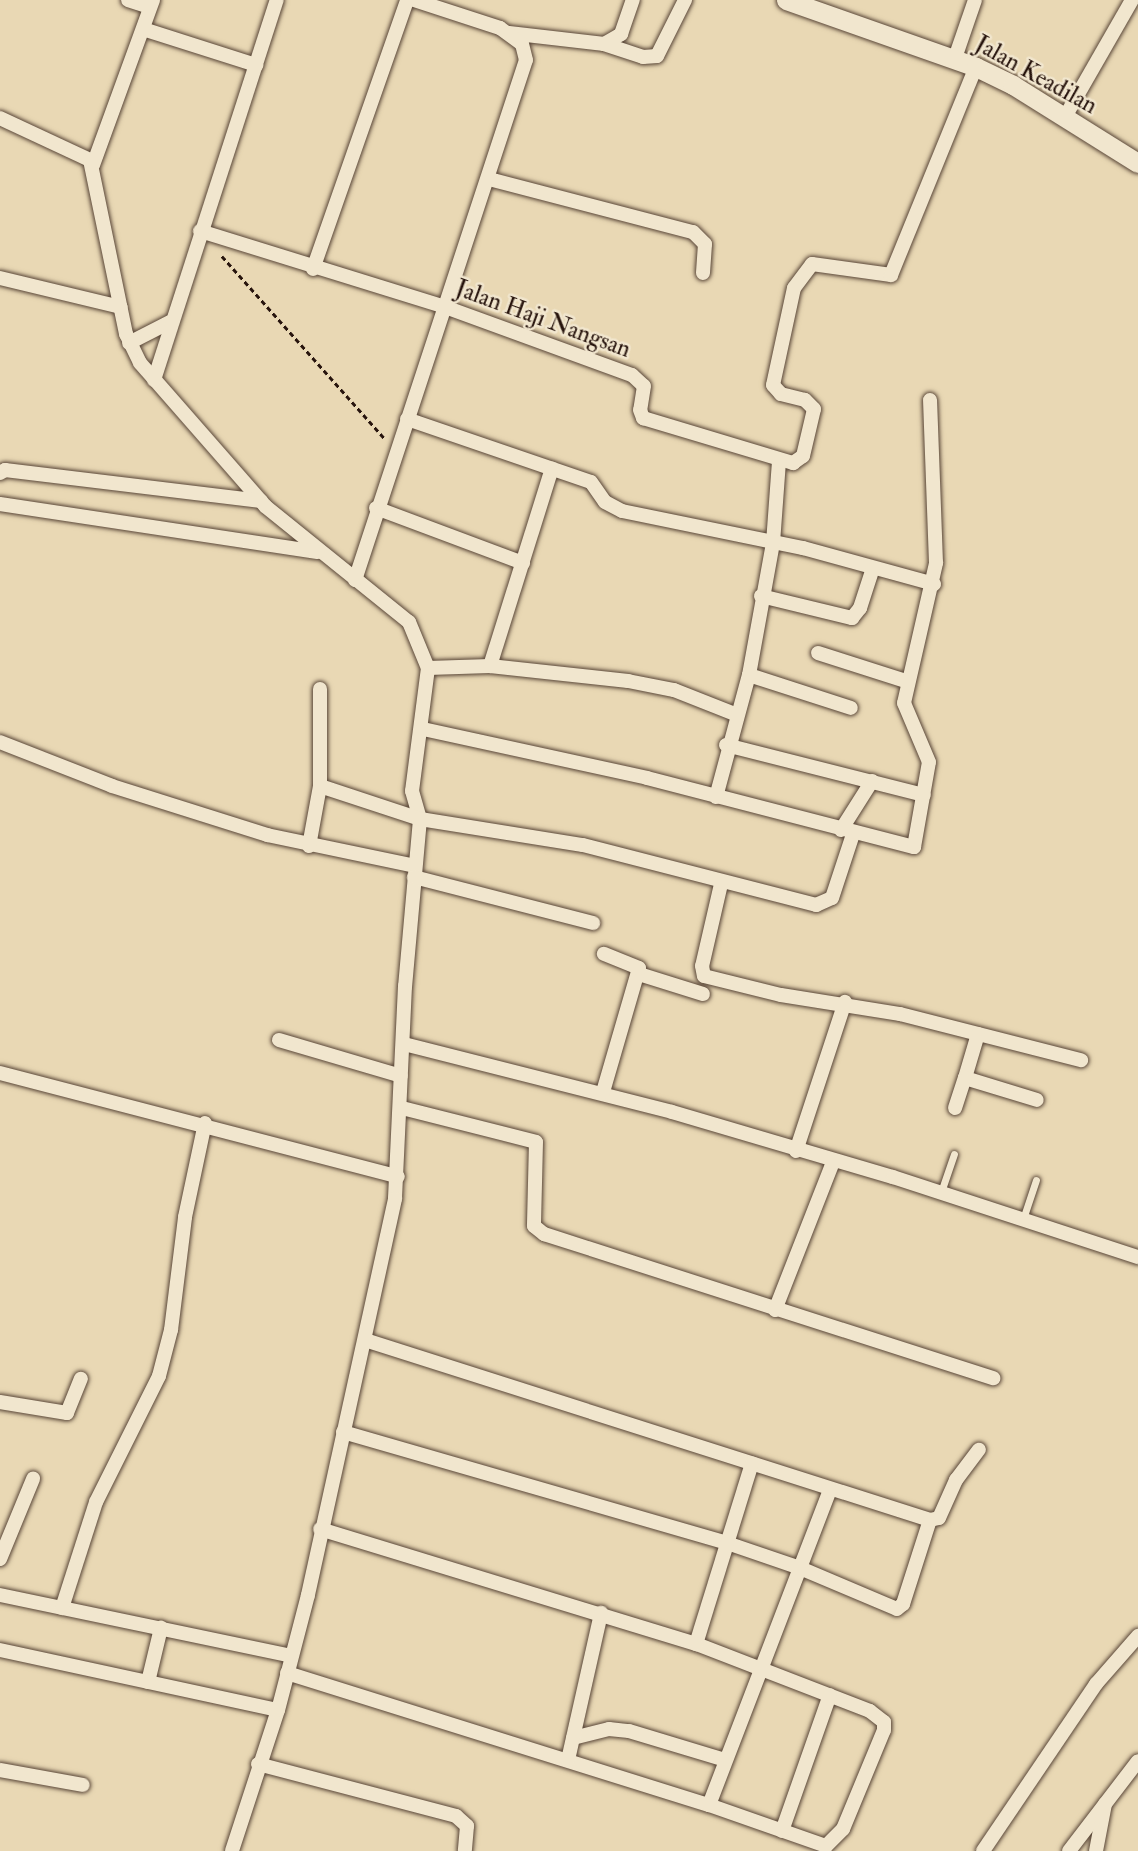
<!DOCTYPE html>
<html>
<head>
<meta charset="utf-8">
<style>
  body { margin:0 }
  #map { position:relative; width:1138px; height:1851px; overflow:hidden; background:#e9d8b4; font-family:"IM FELL Double Pica",serif }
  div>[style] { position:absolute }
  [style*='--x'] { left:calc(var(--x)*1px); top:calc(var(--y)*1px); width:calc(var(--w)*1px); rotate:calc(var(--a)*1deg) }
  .path>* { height:2.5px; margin-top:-1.25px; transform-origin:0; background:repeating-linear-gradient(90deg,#27140d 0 5px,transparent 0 8.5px) }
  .roads { filter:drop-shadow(0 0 2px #584537) drop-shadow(0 0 2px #584537) }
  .service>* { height:7px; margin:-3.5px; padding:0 3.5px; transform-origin:3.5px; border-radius:3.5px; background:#f1e6ce }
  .minor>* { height:14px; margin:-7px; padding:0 7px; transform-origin:7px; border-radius:7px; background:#f1e6ce }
  .secondary>* { height:19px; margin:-9.5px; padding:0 9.5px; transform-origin:9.5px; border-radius:9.5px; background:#f1e6ce }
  span { translate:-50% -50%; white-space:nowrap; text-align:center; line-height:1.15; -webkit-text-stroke:5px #f1e6ce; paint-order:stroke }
  .street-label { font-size:24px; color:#27140d }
</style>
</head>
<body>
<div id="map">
  <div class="path">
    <i style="--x:222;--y:256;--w:245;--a:48.3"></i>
  </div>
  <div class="roads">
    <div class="service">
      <i style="--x:941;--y:1192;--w:40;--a:-71.1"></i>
      <i style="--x:1023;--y:1219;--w:41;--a:-71.6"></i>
    </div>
    <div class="minor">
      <i style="--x:128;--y:0;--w:23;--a:18"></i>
      <i style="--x:143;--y:29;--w:119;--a:17.7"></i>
      <i style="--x:509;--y:33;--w:96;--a:6.6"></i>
      <i style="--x:604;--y:44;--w:20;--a:-30"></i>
      <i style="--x:621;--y:34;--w:36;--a:-71"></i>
      <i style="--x:604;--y:44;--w:41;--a:18.4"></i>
      <i style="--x:643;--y:57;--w:14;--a:-4"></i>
      <i style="--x:657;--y:56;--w:63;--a:-63.4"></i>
      <i style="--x:955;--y:58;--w:61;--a:-71"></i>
      <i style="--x:1065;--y:117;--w:135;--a:-60.2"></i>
      <i style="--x:0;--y:118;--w:99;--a:25"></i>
      <i style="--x:90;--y:160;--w:178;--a:78.3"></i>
      <i style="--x:126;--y:334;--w:32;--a:64"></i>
      <i style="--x:140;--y:363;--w:190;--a:48.8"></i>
      <i style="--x:265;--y:506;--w:185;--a:38.9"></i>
      <i style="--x:409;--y:622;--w:50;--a:67.6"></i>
      <i style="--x:428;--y:668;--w:124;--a:97.4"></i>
      <i style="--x:412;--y:791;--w:29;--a:74"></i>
      <i style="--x:420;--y:819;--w:168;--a:95.1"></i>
      <i style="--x:405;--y:986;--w:213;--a:92.7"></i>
      <i style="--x:395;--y:1199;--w:405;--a:102.4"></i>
      <i style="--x:308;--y:1595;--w:119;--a:104.6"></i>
      <i style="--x:278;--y:1710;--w:148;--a:108.1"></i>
      <i style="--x:93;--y:165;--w:176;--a:-70"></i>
      <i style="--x:489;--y:179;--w:211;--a:14.6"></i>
      <i style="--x:693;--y:232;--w:17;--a:45"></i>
      <i style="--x:705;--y:244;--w:29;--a:94"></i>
      <i style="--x:200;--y:231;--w:257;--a:17.2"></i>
      <i style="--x:445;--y:307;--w:199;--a:20"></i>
      <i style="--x:632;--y:375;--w:16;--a:43"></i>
      <i style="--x:644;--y:386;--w:24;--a:99"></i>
      <i style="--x:640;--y:410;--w:9;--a:69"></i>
      <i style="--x:643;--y:418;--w:157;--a:16.7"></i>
      <i style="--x:793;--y:463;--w:12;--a:-35"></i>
      <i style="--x:803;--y:456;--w:48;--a:-76.8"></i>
      <i style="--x:814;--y:409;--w:13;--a:-135"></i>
      <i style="--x:805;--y:400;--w:25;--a:-166"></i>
      <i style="--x:781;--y:394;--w:12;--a:-132"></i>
      <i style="--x:773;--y:385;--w:99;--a:-77.8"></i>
      <i style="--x:794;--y:288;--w:30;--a:-53"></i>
      <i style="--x:812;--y:264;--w:80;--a:7.9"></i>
      <i style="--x:891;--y:275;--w:225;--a:-67.8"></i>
      <i style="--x:313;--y:269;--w:285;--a:-70.7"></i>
      <i style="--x:0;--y:278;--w:124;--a:13.5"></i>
      <i style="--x:129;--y:343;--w:46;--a:-27.1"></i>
      <i style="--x:154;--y:380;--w:399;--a:-72.1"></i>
      <i style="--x:407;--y:419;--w:194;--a:18.9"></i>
      <i style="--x:591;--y:482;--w:24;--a:55"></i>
      <i style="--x:605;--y:502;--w:19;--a:28"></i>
      <i style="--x:622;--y:511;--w:185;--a:11.6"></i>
      <i style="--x:803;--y:548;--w:136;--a:15.4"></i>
      <i style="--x:0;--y:473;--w:6;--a:-31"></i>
      <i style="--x:5;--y:470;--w:258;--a:6.9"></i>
      <i style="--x:0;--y:504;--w:321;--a:8.6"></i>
      <i style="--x:376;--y:508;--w:157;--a:20.5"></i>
      <i style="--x:355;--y:580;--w:547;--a:-71.8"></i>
      <i style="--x:526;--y:60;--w:16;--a:-104"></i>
      <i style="--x:522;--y:44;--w:27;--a:-144"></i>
      <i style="--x:500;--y:28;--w:90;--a:-162"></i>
      <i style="--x:761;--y:596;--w:94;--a:13.6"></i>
      <i style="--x:852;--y:618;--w:13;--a:-51"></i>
      <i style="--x:860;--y:608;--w:40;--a:-72"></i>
      <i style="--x:818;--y:653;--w:92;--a:17.7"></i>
      <i style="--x:490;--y:666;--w:207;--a:-72.6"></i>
      <i style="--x:428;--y:668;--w:62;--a:-1.8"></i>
      <i style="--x:490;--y:666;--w:139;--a:6.2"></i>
      <i style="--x:628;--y:681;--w:47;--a:11.1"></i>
      <i style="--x:674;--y:690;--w:66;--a:21.5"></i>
      <i style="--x:749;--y:675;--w:107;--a:17.9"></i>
      <i style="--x:320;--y:689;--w:97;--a:90"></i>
      <i style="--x:320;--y:786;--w:105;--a:18.3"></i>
      <i style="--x:420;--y:819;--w:165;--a:9.1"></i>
      <i style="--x:583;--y:845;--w:241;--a:14.4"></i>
      <i style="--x:816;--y:905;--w:17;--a:-24"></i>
      <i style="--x:832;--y:898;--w:67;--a:-71.8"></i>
      <i style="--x:423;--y:729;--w:229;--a:12.3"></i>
      <i style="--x:647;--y:778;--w:276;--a:14.5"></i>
      <i style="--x:914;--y:847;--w:86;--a:-80"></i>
      <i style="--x:929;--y:762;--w:64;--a:-113"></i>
      <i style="--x:904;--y:703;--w:144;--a:-77.1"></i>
      <i style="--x:936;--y:563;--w:163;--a:-92.1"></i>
      <i style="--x:0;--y:742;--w:120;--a:21.4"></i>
      <i style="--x:112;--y:786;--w:163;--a:17.5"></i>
      <i style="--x:267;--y:835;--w:151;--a:11.8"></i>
      <i style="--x:726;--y:745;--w:204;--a:14.2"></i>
      <i style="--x:716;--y:797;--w:126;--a:-74.9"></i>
      <i style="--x:749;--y:675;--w:134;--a:-79.7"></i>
      <i style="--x:773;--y:543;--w:81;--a:-85.8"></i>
      <i style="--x:841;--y:830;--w:58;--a:-57.7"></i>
      <i style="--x:309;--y:846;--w:61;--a:-79.6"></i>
      <i style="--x:414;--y:877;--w:185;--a:14.4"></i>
      <i style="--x:721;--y:884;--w:84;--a:103"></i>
      <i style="--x:702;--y:966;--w:10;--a:79"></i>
      <i style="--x:704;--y:976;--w:79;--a:13.9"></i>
      <i style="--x:781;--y:995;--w:121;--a:9.1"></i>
      <i style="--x:900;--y:1014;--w:187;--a:14.3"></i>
      <i style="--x:639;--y:974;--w:67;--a:17.4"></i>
      <i style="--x:978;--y:1034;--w:46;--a:106.5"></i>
      <i style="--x:965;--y:1078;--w:75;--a:17"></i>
      <i style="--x:279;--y:1040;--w:127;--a:16.4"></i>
      <i style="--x:404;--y:1044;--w:276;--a:14.2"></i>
      <i style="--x:672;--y:1112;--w:230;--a:16.4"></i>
      <i style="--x:893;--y:1177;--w:258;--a:18.1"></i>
      <i style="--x:0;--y:1073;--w:411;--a:14.6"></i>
      <i style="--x:603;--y:1092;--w:129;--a:-73.8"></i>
      <i style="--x:639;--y:968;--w:38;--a:-158"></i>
      <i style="--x:402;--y:1108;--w:138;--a:14.2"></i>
      <i style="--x:536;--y:1142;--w:84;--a:91.4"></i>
      <i style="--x:534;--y:1226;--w:13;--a:39"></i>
      <i style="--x:544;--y:1234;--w:472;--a:17.8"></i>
      <i style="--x:955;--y:1108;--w:32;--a:-72"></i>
      <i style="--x:796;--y:1151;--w:157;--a:-71.8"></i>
      <i style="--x:775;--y:1310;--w:159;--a:-68.6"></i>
      <i style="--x:365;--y:1340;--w:593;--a:17.67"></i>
      <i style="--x:930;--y:1520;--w:9;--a:-13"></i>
      <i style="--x:939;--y:1518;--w:42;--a:-65.9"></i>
      <i style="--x:956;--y:1480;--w:38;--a:-53"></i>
      <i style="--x:0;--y:1402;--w:68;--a:9.3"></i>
      <i style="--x:67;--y:1413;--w:37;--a:-68"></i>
      <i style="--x:343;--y:1432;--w:400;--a:16.1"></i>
      <i style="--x:727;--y:1543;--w:77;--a:18.9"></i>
      <i style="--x:800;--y:1568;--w:105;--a:22.9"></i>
      <i style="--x:897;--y:1609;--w:8;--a:-40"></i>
      <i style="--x:903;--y:1604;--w:88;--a:-72.2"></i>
      <i style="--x:0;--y:1559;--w:87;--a:-67.6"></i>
      <i style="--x:0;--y:1595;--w:297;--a:11.8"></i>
      <i style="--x:62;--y:1608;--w:111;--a:-72.2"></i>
      <i style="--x:96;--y:1502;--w:141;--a:-63.4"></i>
      <i style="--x:159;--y:1376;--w:48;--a:-75.4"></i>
      <i style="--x:171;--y:1330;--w:114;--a:-82.9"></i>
      <i style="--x:185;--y:1217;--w:96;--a:-78"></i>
      <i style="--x:696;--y:1644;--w:189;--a:-72.8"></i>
      <i style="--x:0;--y:1650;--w:284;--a:12.2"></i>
      <i style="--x:287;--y:1673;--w:442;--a:17.4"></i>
      <i style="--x:709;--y:1805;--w:124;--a:19.3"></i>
      <i style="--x:826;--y:1846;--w:24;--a:-45"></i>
      <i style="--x:843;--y:1829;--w:107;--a:-67.5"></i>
      <i style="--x:884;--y:1730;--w:8;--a:-90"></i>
      <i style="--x:884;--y:1722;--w:18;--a:-142"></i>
      <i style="--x:870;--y:1711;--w:186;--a:-158.9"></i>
      <i style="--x:696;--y:1644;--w:393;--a:-163"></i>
      <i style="--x:148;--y:1682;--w:56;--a:-76.5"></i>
      <i style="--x:573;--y:1738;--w:37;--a:-14"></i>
      <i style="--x:609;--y:1729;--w:20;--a:6"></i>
      <i style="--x:629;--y:1731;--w:100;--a:16.8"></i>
      <i style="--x:568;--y:1760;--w:151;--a:-77.3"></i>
      <i style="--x:258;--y:1764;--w:205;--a:14.7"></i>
      <i style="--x:456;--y:1816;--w:15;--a:42"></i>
      <i style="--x:467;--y:1826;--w:25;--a:95"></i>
      <i style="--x:0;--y:1770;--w:84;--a:10.2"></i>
      <i style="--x:709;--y:1805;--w:338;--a:-69"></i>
      <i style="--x:782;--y:1831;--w:144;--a:-70.6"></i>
      <i style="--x:983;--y:1851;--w:202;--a:-55.9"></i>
      <i style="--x:1096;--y:1684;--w:64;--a:-48.8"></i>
      <i style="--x:1069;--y:1851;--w:113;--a:-52.5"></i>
      <i style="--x:1096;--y:1851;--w:48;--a:-79.2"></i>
    </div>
    <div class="secondary">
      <i style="--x:786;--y:0;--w:201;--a:19.4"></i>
      <i style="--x:976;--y:67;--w:41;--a:25.9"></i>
      <i style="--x:1013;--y:85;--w:147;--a:32"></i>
    </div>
  </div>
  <div class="street-label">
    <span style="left:1036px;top:75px;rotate:29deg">Jalan Keadilan</span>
    <span style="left:543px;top:319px;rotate:20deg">Jalan Haji Nangsan</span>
  </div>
</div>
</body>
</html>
